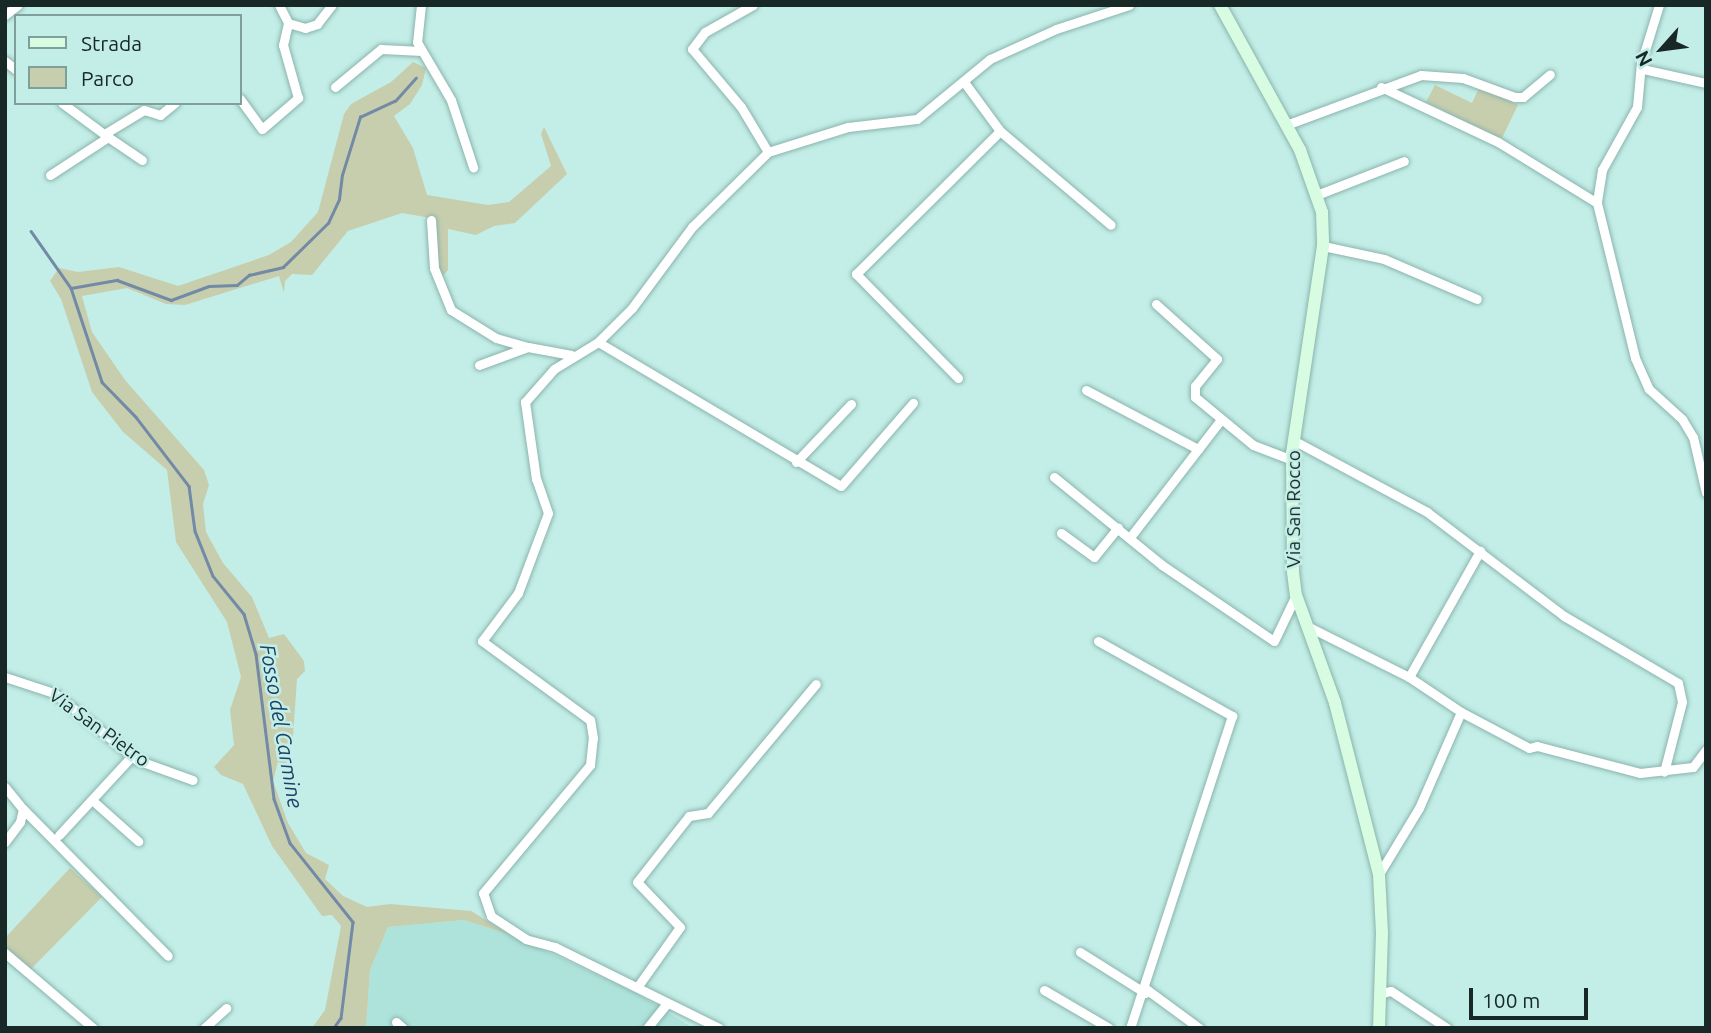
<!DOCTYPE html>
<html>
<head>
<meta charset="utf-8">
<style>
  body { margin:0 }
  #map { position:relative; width:1711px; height:1033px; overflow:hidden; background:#c3eee7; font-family:Ubuntu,sans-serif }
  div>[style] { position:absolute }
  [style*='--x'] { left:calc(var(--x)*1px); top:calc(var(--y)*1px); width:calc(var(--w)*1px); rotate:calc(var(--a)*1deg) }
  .built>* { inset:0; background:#aee3db }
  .green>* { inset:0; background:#c7ceae }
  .stream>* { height:2.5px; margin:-1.25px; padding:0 1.25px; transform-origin:1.25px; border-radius:1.25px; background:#728aa6 }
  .roads { filter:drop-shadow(0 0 2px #8ab4ad) drop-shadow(0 0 2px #8ab4ad) }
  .street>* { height:9px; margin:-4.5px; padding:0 4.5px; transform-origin:4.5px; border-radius:4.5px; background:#fff }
  .secondary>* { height:12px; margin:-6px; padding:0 6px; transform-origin:6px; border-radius:6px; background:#d7fce1 }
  span { translate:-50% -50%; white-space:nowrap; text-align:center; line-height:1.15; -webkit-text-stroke:5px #c3eee7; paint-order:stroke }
  .street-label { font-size:19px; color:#172826 }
  .water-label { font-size:21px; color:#194067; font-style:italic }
  .frame { position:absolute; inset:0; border:7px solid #172826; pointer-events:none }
  .legend { position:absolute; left:14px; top:14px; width:228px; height:91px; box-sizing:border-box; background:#c3eee7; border:2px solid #7e9f9a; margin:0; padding:9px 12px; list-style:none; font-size:21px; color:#172826 }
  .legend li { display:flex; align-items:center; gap:14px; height:35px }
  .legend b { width:35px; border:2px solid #7e9f9a }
  .north { position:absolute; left:1627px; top:14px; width:70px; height:70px; -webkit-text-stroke:5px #c3eee7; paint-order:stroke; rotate:242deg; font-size:19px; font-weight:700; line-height:28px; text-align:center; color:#172826 }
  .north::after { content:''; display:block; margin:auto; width:24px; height:32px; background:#172826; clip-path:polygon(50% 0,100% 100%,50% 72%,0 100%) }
  .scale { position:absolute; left:1469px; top:988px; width:119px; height:32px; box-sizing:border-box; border:4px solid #172826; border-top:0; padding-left:9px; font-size:21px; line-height:24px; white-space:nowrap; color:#172826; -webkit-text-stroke:5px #c3eee7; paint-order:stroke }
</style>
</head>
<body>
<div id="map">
  <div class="built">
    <i style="clip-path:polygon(464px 920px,511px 935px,640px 995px,693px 1028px,366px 1028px,370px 970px,388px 927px)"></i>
  </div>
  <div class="green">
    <i style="clip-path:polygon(413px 62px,426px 68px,422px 85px,410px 104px,394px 116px,413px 148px,427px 195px,488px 205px,509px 202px,551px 166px,541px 134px,544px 127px,567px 174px,515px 223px,494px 226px,476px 235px,448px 229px,448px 270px,439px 280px,431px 218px,402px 213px,348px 231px,312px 275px,292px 274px,285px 281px,284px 293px,279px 276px,185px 305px,166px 304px,127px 288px,82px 296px,92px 332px,125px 380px,204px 470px,209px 485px,203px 504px,206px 532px,223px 563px,252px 597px,269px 638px,284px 634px,304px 661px,305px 671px,297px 679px,293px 736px,285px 748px,288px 776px,278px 762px,273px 781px,288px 823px,306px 853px,329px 865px,325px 879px,343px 896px,367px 907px,390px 904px,471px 911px,511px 935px,464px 920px,388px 927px,370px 970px,366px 1028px,312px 1028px,325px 1010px,341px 926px,332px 915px,322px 916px,272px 846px,243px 784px,221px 775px,214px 767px,234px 745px,230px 710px,241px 677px,227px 622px,176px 542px,167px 470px,123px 432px,92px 392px,61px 299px,50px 281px,59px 268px,78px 272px,119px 267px,178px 286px,269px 255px,291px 242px,318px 212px,344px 114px,351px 104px,391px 82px)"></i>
    <i style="clip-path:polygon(1435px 85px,1472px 103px,1480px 86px,1518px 105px,1501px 140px,1426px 102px)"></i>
    <i style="clip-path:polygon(70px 868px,102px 897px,30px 970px,5px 949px,5px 938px)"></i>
  </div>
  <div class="stream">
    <i style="--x:31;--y:231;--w:70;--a:54.9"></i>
    <i style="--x:71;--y:288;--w:99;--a:71.7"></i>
    <i style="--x:102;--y:382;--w:49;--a:45.8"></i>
    <i style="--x:136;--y:417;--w:87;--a:52.5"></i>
    <i style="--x:189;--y:486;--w:45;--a:82.4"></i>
    <i style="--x:195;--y:531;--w:48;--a:68.2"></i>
    <i style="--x:213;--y:576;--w:49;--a:50.8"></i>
    <i style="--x:244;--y:614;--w:42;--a:73.3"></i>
    <i style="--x:256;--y:654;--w:146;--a:82.9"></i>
    <i style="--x:274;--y:799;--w:47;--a:70"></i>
    <i style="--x:290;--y:843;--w:101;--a:51.4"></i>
    <i style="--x:353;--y:922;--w:97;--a:97.1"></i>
    <i style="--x:341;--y:1018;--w:12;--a:125"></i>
    <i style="--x:71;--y:288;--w:47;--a:-9.9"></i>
    <i style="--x:117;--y:280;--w:58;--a:20.3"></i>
    <i style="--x:171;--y:300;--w:40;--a:-20.2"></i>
    <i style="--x:209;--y:286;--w:28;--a:-2"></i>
    <i style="--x:237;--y:285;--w:16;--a:-40"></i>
    <i style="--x:249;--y:275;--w:35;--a:-13"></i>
    <i style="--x:283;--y:267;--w:63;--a:-44.4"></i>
    <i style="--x:328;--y:223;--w:26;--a:-65"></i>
    <i style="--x:339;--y:199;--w:24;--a:-83"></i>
    <i style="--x:342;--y:175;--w:61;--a:-72.8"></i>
    <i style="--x:360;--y:117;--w:38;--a:-25"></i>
    <i style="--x:395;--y:101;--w:31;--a:-48"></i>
  </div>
  <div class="roads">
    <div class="street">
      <i style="--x:279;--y:5;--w:20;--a:63"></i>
      <i style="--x:288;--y:23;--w:18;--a:16"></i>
      <i style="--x:305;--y:28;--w:13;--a:-18"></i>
      <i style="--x:317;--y:24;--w:24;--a:-52"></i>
      <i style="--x:421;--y:5;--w:37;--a:96"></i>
      <i style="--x:417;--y:42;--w:67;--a:59.6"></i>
      <i style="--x:451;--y:100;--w:71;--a:71.8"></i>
      <i style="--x:1659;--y:5;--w:61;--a:107.2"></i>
      <i style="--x:1641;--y:63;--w:44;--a:95.2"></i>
      <i style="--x:1637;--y:107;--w:72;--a:119.1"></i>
      <i style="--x:1602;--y:170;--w:33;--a:99"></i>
      <i style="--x:1597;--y:203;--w:160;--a:76.2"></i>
      <i style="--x:1635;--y:358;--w:34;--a:66"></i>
      <i style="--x:1649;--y:389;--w:45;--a:42.3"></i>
      <i style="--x:1682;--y:419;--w:21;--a:59"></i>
      <i style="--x:1693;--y:437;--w:57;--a:76.9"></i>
      <i style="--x:5;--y:15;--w:16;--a:-38"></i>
      <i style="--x:5;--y:61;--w:14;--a:39"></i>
      <i style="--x:1643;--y:69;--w:65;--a:12.5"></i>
      <i style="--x:964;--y:82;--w:61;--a:53.7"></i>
      <i style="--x:1000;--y:131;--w:145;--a:40.3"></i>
      <i style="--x:335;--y:87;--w:60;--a:-39.6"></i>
      <i style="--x:381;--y:49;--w:41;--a:2.8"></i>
      <i style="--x:1381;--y:87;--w:129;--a:25.2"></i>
      <i style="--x:1498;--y:142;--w:116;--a:31.6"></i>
      <i style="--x:240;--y:99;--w:37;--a:54"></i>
      <i style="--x:262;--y:129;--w:48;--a:-40.7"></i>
      <i style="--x:298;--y:98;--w:55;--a:-105.8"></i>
      <i style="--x:283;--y:45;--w:23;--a:-77"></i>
      <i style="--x:1286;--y:125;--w:144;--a:-20.3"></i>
      <i style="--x:1421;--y:75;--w:42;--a:4.1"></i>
      <i style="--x:1463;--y:78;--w:55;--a:20.1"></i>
      <i style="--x:1515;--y:97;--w:8;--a:0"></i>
      <i style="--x:1523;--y:97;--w:35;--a:-40"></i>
      <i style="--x:106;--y:133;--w:44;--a:-31.2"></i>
      <i style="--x:144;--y:110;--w:17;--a:17"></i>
      <i style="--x:160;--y:115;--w:19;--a:-39"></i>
      <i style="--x:108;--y:137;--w:41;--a:34.1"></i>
      <i style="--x:768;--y:152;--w:84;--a:-17.4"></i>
      <i style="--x:848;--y:127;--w:69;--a:-6.6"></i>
      <i style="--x:917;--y:119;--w:94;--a:-39.4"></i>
      <i style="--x:990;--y:59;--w:72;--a:-24.4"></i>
      <i style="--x:1056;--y:29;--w:77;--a:-18.2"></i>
      <i style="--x:50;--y:175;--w:69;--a:-33.2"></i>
      <i style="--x:108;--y:137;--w:57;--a:-143.5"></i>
      <i style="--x:1319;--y:194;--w:91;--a:-21.2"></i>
      <i style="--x:431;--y:220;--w:48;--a:86.4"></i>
      <i style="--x:434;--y:268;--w:45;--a:68"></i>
      <i style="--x:451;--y:310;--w:53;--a:31.9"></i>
      <i style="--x:496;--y:338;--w:33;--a:16"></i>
      <i style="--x:1323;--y:246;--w:62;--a:12"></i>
      <i style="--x:1384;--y:259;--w:101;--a:23.3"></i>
      <i style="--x:1156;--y:304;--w:82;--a:42"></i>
      <i style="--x:1217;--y:359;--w:35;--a:129"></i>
      <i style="--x:1195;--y:386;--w:11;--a:90"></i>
      <i style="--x:1195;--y:397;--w:75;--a:39.6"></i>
      <i style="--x:1253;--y:445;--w:45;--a:20.9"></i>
      <i style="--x:598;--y:342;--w:282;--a:30.7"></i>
      <i style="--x:841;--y:486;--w:110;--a:-49.1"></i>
      <i style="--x:479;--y:365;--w:52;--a:-20.2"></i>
      <i style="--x:528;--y:347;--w:44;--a:10.5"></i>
      <i style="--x:958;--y:378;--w:146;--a:-134.4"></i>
      <i style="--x:856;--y:274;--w:203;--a:-44.8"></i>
      <i style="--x:1086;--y:390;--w:127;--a:27.8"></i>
      <i style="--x:1293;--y:440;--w:152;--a:28.2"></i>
      <i style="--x:1427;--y:512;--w:172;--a:37.2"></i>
      <i style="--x:1564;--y:616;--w:132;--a:30.4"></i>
      <i style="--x:1678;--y:683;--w:19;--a:78"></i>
      <i style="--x:1682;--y:702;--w:72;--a:104.4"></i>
      <i style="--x:796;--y:462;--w:80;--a:-46.5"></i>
      <i style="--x:1054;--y:477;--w:139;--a:39.2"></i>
      <i style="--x:1162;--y:565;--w:135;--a:34.2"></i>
      <i style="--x:1274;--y:641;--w:51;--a:-64.4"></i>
      <i style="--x:1061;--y:533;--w:41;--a:36"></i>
      <i style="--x:1094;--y:557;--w:38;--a:-51"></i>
      <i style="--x:1131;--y:536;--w:145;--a:-52.3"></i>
      <i style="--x:1307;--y:626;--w:114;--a:26.6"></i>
      <i style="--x:1409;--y:677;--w:63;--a:33.9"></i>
      <i style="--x:1461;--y:712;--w:77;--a:27.9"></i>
      <i style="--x:1529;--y:748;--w:8;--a:-14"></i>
      <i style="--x:1537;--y:746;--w:106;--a:14.7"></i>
      <i style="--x:1640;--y:773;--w:53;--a:-6.5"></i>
      <i style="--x:1693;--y:767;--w:21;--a:-53"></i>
      <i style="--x:1098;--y:641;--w:154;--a:29.2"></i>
      <i style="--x:1232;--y:716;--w:328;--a:108.1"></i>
      <i style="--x:5;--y:677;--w:52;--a:18.1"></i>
      <i style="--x:54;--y:693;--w:107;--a:38.9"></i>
      <i style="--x:137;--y:760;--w:59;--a:19.7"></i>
      <i style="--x:1409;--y:677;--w:145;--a:-60.6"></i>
      <i style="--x:5;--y:787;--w:28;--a:51"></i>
      <i style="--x:23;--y:809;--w:13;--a:103"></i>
      <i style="--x:20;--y:822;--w:25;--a:127"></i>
      <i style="--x:92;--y:800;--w:62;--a:41.7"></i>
      <i style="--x:23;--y:809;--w:206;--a:45.4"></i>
      <i style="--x:59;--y:835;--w:108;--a:-47.3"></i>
      <i style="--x:1379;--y:874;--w:77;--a:-58.8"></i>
      <i style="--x:1419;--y:808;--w:105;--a:-66.4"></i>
      <i style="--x:1080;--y:952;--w:77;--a:32.2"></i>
      <i style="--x:5;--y:953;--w:116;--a:40.4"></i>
      <i style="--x:638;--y:986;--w:72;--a:-54.6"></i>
      <i style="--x:680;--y:927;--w:62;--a:-133.7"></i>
      <i style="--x:637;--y:882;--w:84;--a:-51.8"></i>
      <i style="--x:689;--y:816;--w:19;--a:-9"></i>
      <i style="--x:708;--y:813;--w:168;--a:-50.1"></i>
      <i style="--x:1146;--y:989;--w:66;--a:36.3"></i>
      <i style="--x:1044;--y:990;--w:75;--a:30.3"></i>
      <i style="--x:1382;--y:993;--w:9;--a:-13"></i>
      <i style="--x:1391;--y:991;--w:67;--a:33.5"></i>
      <i style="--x:396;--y:1022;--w:9;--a:41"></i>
      <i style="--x:204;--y:1028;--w:30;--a:-42"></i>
      <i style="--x:647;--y:1028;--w:32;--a:-51"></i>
      <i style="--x:719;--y:1028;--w:183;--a:-153.7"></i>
      <i style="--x:555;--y:947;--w:30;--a:-165"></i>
      <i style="--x:526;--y:939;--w:42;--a:-146.7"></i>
      <i style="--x:491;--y:916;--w:24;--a:-109"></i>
      <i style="--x:483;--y:893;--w:167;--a:-50.1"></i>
      <i style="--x:590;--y:765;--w:27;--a:-84"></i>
      <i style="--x:593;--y:738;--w:18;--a:-99"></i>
      <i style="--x:590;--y:720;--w:134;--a:-143.8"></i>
      <i style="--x:482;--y:641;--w:60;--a:-53.1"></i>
      <i style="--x:518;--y:593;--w:85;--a:-69.4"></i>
      <i style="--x:548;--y:513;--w:36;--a:-109"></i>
      <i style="--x:536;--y:479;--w:78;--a:-98.1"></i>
      <i style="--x:525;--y:402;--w:44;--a:-48.7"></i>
      <i style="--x:554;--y:369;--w:52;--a:-31.5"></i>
      <i style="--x:598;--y:342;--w:48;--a:-45"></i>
      <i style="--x:632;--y:308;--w:101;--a:-53.5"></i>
      <i style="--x:692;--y:227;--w:107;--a:-44.6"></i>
      <i style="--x:768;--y:152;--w:52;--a:-121"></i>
      <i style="--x:741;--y:107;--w:76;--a:-130.2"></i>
      <i style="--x:692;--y:49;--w:21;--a:-53"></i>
      <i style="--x:705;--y:32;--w:55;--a:-29.4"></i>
    </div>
    <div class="secondary">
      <i style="--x:1220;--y:5;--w:166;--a:61.1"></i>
      <i style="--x:1300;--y:150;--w:66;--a:70.5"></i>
      <i style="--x:1322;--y:212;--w:34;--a:88"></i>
      <i style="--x:1323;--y:246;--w:209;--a:98.5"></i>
      <i style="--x:1292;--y:453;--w:119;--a:89.5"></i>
      <i style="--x:1293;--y:572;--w:23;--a:83"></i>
      <i style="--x:1296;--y:595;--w:115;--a:70.1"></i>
      <i style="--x:1335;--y:703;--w:177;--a:75.6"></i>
      <i style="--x:1379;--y:874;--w:59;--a:87.1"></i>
      <i style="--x:1382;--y:933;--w:95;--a:91.8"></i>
    </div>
  </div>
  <div class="street-label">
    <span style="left:1294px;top:509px;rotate:-90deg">Via San Rocco</span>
    <span style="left:99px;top:728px;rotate:36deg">Via San Pietro</span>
  </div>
  <div class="water-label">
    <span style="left:282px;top:726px;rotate:80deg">Fosso del Carmine</span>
  </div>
  <div class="frame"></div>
  <ul class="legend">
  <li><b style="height:9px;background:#d7fce1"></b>Strada</li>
  <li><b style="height:19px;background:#c7ceae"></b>Parco</li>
  </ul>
  <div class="north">N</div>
  <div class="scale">100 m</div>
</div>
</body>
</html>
